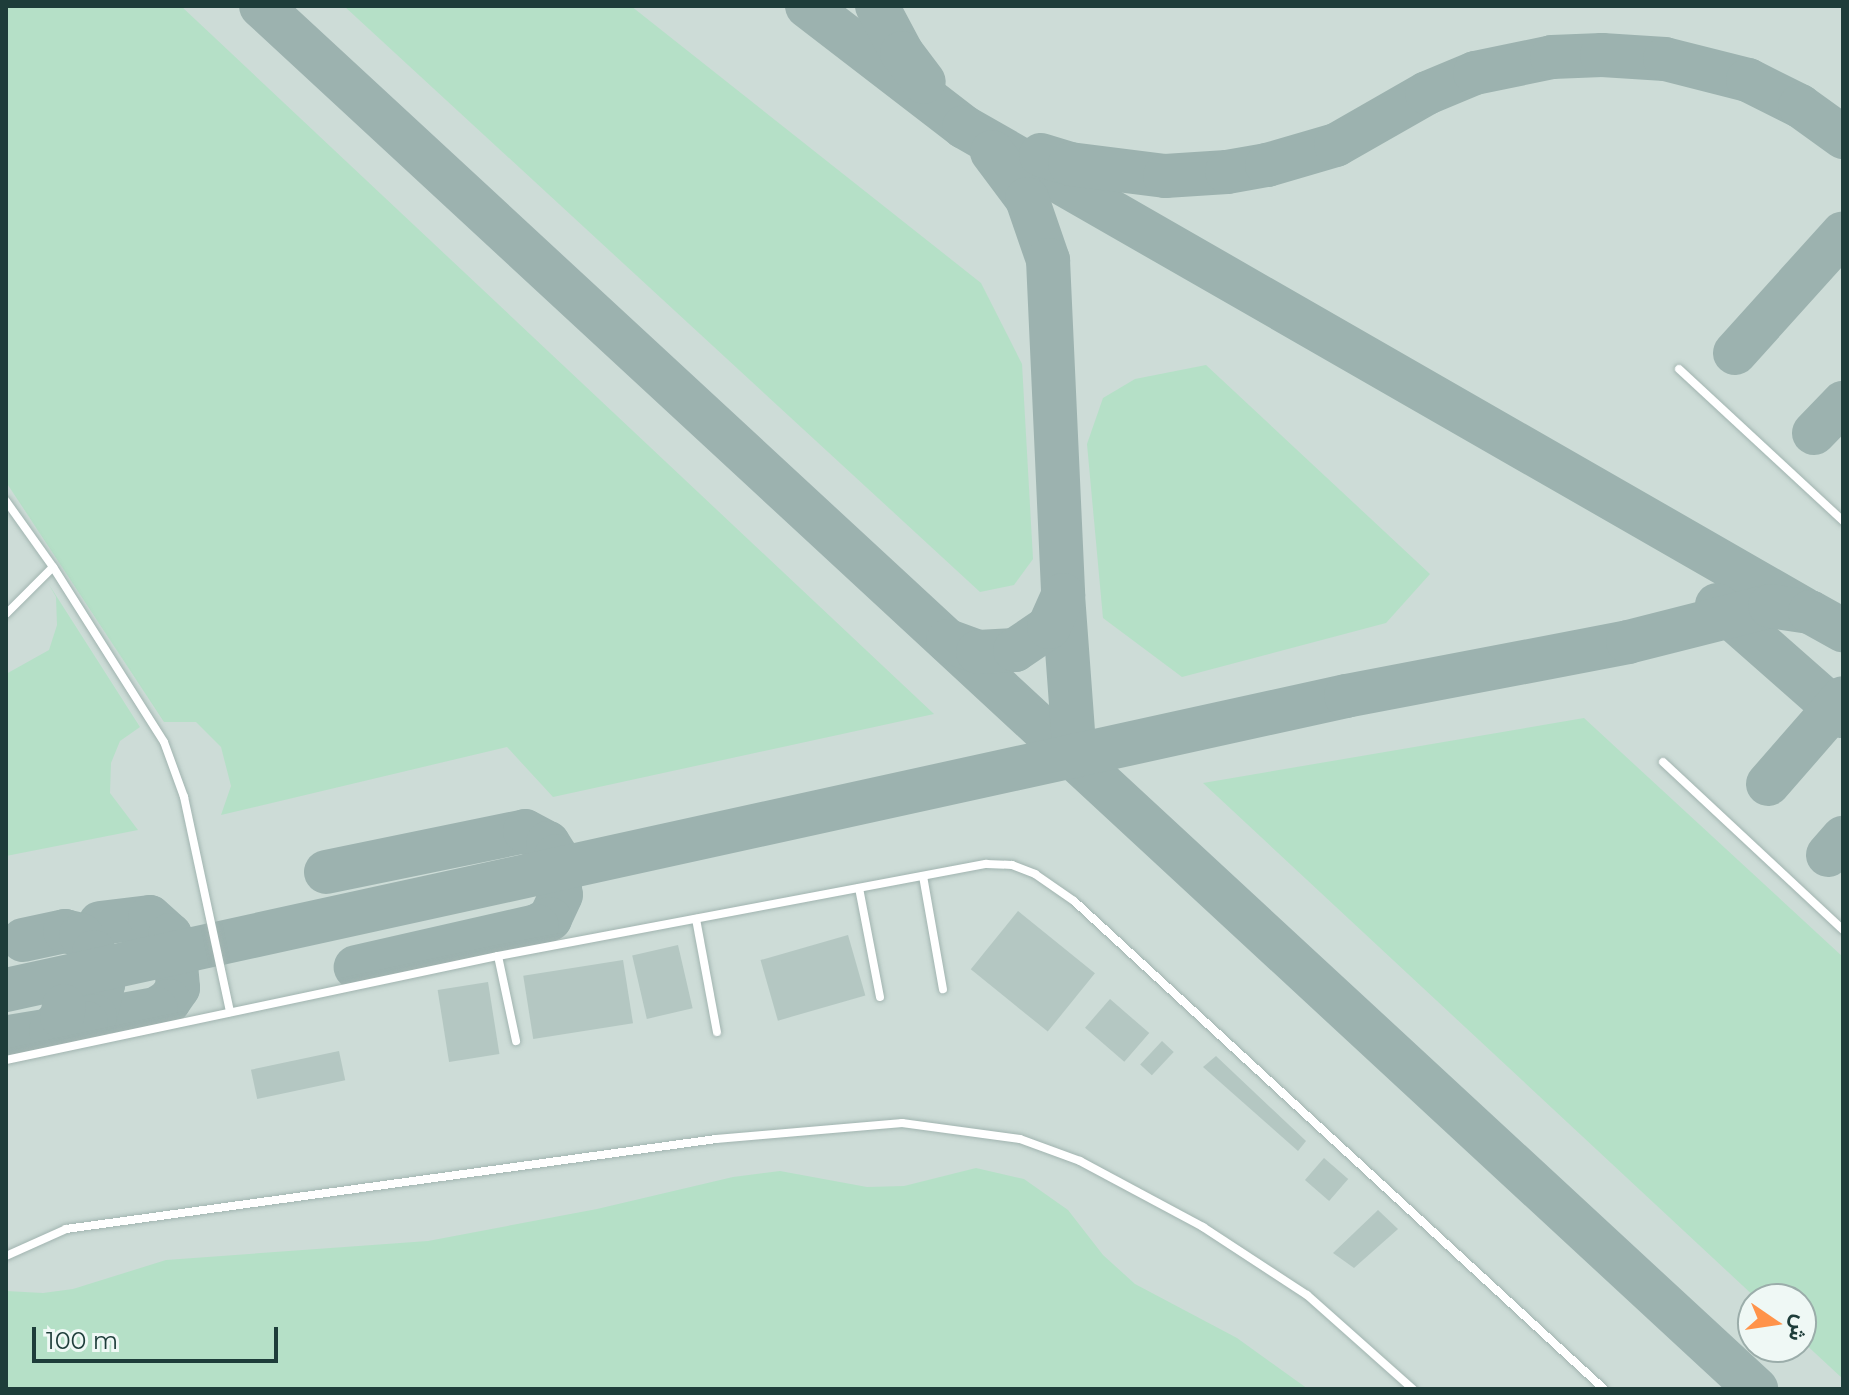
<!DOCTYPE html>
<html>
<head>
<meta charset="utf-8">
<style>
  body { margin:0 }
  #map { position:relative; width:1849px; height:1395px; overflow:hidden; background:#dfece8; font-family:Montserrat,Vazirmatn,sans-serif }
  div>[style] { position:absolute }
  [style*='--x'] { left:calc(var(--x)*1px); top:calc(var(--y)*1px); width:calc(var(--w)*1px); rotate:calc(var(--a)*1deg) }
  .built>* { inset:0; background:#cddcd7 }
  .green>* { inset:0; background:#b5e0c7 }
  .taxiway>* { height:44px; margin:-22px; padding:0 22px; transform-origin:22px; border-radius:22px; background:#9cb2af }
  .building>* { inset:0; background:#b4c7c2; transform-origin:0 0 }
  .roads { filter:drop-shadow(0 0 2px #a1b4b0) drop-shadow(0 0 2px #a1b4b0) }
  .lane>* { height:8px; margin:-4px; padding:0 4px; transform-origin:4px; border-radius:4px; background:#fff }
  span { translate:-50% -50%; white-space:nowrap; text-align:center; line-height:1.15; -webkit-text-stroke:6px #eff8f5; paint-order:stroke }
  .frame { position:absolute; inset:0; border:8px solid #1e3d3a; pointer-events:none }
  .north { position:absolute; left:1737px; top:1283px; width:80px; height:80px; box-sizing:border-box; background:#eff8f5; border:2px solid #9badaa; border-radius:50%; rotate:103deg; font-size:22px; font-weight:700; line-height:32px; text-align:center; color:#1e3d3a }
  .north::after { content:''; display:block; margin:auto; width:28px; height:36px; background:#ff934a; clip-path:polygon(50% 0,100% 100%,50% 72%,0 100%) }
  .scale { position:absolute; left:32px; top:1327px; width:246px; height:36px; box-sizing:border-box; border:4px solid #1e3d3a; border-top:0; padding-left:10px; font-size:24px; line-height:28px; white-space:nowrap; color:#1e3d3a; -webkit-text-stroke:6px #eff8f5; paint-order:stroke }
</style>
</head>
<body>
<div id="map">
  <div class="built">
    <i style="clip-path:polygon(evenodd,6px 6px,1843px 6px,1843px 1389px,6px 1389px,6px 6px,1753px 1299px,1801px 1299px,1801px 1347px,1753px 1347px,1753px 1299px)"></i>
  </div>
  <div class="green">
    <i style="clip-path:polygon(6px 6px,181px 6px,934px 714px,553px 797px,507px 747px,221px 815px,231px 786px,221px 747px,196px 722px,164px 722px,6px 482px)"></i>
    <i style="clip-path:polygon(344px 6px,631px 6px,981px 283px,1022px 364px,1033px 559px,1014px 585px,980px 592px)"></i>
    <i style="clip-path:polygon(1206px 365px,1430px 574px,1386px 623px,1182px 677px,1103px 618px,1087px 444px,1103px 398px,1135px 379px)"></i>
    <i style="clip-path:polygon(48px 583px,140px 727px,120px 741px,111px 763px,110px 793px,138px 830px,6px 856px,6px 674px,49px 650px,57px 625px,56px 597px)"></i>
    <i style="clip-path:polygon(1584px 718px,1843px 957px,1843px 1379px,1801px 1340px,1801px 1299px,1757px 1299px,1203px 783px)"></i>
    <i style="clip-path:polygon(976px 1168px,1024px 1179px,1068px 1210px,1103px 1255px,1135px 1284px,1237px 1338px,1308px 1389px,6px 1389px,6px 1291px,43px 1293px,73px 1289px,166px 1260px,428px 1241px,597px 1209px,733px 1177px,780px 1171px,867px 1187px,904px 1186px)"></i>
  </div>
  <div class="taxiway">
    <i style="--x:261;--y:6;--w:2037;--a:42.77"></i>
    <i style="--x:807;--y:6;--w:198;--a:37.6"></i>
    <i style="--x:964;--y:127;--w:968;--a:29.85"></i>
    <i style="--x:877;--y:6;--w:53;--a:62"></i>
    <i style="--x:902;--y:53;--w:36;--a:53"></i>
    <i style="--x:992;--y:152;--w:59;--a:53.3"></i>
    <i style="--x:1027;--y:199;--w:65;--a:71"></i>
    <i style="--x:1048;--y:260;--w:335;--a:87.4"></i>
    <i style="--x:1063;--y:595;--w:162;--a:85.8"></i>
    <i style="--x:1041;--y:155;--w:30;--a:17"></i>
    <i style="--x:1070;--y:164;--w:96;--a:7.2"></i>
    <i style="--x:1165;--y:176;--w:62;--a:-3.7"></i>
    <i style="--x:1227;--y:172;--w:41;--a:-9.9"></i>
    <i style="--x:1267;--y:165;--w:72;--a:-16.2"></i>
    <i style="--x:1336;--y:145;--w:105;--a:-29.7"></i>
    <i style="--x:1427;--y:93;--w:52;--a:-22.6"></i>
    <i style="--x:1475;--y:73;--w:79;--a:-11.7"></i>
    <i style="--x:1552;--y:57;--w:50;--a:-2.3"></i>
    <i style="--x:1602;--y:55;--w:63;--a:3.6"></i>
    <i style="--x:1665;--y:59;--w:86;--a:14.2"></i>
    <i style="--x:1748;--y:80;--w:58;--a:26.6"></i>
    <i style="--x:1800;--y:106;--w:53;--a:35.8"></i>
    <i style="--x:1735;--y:353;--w:161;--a:-48"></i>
    <i style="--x:1814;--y:433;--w:42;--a:-46"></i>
    <i style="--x:1717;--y:605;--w:168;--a:41.4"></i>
    <i style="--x:948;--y:641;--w:32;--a:20"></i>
    <i style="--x:978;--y:652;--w:37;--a:-3"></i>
    <i style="--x:1015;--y:650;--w:41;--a:-34.1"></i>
    <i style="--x:1049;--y:627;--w:35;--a:-66"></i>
    <i style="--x:1768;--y:784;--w:114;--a:-48.9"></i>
    <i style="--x:1828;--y:855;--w:23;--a:-49"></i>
    <i style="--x:326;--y:872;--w:203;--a:-11.6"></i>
    <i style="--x:525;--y:831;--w:26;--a:28"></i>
    <i style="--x:548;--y:843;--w:15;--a:58"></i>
    <i style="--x:556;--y:856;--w:39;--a:83"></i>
    <i style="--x:561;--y:895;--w:26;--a:115"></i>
    <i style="--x:550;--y:919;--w:15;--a:152"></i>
    <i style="--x:537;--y:926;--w:186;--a:167.2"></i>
    <i style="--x:100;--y:923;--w:50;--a:-6.8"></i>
    <i style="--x:150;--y:917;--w:27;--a:42"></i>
    <i style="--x:170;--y:935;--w:19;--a:74"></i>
    <i style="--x:175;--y:953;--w:35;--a:85"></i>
    <i style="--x:178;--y:988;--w:16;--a:125"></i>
    <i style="--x:169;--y:1001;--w:15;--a:148"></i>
    <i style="--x:156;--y:1009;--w:35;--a:170"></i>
    <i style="--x:23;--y:940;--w:43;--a:-12.1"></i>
    <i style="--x:65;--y:931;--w:16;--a:14"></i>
    <i style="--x:81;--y:935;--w:21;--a:53"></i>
    <i style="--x:94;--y:952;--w:18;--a:71"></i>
    <i style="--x:100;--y:969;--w:16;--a:79"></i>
    <i style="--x:103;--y:985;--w:32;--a:104"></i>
    <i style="--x:95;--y:1016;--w:11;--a:142"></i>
    <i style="--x:86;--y:1023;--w:36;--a:169"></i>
    <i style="--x:6;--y:990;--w:1372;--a:-12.37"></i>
    <i style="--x:1346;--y:696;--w:287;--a:-10.8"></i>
    <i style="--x:1628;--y:642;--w:146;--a:-14.2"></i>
    <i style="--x:1770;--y:606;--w:40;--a:8.5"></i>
    <i style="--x:1810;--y:612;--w:38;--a:29"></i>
    <i style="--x:9;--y:1037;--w:43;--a:-9.5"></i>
    <i style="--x:51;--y:1030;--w:17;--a:-50"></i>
    <i style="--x:62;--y:1017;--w:11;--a:-80"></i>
  </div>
  <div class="building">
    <i style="left:1018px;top:911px;width:99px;height:75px;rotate:39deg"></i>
    <i style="left:848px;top:935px;width:63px;height:91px;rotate:74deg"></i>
    <i style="left:678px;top:945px;width:65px;height:47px;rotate:77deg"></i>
    <i style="left:623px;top:960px;width:64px;height:101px;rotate:81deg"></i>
    <i style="left:488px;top:982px;width:73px;height:51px;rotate:81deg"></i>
    <i style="left:1110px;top:999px;width:52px;height:38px;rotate:41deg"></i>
    <i style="left:1162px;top:1041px;width:16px;height:32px;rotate:43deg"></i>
    <i style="left:339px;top:1051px;width:30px;height:90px;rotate:78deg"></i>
    <i style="clip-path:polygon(1216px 1056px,1306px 1141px,1298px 1151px,1203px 1067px)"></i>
    <i style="left:1324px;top:1158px;width:32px;height:29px;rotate:41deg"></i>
    <i style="clip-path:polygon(1378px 1210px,1398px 1229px,1354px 1268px,1333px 1253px)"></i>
  </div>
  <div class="roads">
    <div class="lane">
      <i style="--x:1679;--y:369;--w:224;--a:42.8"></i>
      <i style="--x:6;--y:501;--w:81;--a:54.5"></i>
      <i style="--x:53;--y:567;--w:207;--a:57.6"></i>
      <i style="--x:164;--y:742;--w:59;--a:70"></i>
      <i style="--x:184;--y:797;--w:220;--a:77.9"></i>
      <i style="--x:6;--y:614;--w:66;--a:-45"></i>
      <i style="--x:1663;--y:762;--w:246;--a:43"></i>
      <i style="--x:923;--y:876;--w:115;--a:80"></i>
      <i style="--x:859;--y:888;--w:111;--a:79.1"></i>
      <i style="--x:696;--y:919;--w:115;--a:79.5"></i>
      <i style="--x:498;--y:956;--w:87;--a:78"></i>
      <i style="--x:6;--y:1060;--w:503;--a:-11.94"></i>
      <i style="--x:498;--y:956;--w:497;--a:-10.7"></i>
      <i style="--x:986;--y:864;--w:26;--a:2"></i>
      <i style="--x:1012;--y:865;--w:25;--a:21"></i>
      <i style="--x:1035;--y:874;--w:47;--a:34.7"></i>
      <i style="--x:1074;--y:901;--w:720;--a:42.64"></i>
      <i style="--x:6;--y:1256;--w:66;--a:-24.2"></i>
      <i style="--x:66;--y:1229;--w:656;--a:-7.88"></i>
      <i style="--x:716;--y:1139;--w:187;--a:-4.9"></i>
      <i style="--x:902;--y:1123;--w:119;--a:7.7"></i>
      <i style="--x:1020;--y:1139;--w:64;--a:20.1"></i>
      <i style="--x:1080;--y:1161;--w:140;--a:28.2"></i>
      <i style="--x:1203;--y:1227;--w:124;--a:33.2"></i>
      <i style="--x:1307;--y:1295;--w:142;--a:41.6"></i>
    </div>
  </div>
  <div class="frame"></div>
  <div class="north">ش</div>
  <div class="scale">100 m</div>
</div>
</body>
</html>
